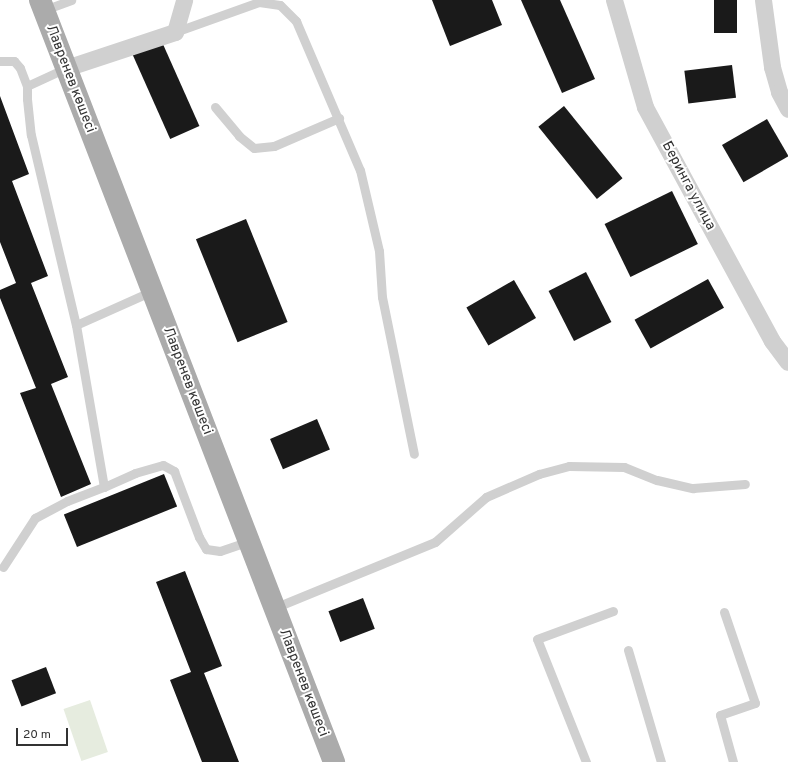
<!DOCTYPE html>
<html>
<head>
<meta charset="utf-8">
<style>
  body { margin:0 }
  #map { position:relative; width:788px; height:762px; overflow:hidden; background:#fff; font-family:Overpass,sans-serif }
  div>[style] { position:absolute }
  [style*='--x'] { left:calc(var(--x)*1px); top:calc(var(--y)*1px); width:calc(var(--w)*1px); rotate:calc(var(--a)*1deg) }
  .green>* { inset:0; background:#e6ecdf; transform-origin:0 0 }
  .building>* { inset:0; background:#1a1a1a; transform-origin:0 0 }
  .lane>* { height:9px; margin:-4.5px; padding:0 4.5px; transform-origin:4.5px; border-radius:4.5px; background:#d0d0d0 }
  .street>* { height:17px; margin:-8.5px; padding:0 8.5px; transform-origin:8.5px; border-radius:8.5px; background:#d0d0d0 }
  .primary>* { height:22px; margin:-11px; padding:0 11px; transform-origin:11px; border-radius:11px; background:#ababab }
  span { translate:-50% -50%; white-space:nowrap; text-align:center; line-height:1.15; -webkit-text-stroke:4px #fff; paint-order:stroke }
  .street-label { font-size:14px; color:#333 }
  .scale { position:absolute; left:16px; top:728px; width:52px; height:18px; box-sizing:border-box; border:2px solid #333; border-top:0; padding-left:5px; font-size:12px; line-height:14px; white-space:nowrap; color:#333; -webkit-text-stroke:3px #fff; paint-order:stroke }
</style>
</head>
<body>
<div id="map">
  <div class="green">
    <i style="left:90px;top:700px;width:55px;height:28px;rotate:71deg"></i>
  </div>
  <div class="building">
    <i style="clip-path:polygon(432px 0,492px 0,502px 25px,450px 46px)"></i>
    <i style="clip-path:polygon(521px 0,560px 0,595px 79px,562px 93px)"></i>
    <i style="left:714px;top:0;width:23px;height:33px"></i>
    <i style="left:162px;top:42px;width:92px;height:32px;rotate:66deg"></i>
    <i style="left:732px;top:65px;width:33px;height:48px;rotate:83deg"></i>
    <i style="clip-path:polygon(0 96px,29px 174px,12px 181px,48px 276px,31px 283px,68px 377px,51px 384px,91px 484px,61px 497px,20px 393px,36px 388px,0 298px,0 290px,16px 283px,0 242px)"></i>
    <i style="left:564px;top:106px;width:93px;height:33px;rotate:51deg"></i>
    <i style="left:767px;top:119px;width:43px;height:52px;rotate:60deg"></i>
    <i style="left:672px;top:191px;width:59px;height:75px;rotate:64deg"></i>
    <i style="left:246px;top:219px;width:111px;height:54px;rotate:68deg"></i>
    <i style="left:586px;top:272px;width:56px;height:42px;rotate:63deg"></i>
    <i style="left:708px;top:279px;width:33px;height:84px;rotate:61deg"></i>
    <i style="left:514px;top:280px;width:44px;height:55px;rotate:60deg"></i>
    <i style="left:317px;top:419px;width:33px;height:51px;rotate:67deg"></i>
    <i style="left:164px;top:474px;width:35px;height:108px;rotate:68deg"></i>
    <i style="clip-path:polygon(185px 571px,222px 666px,204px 673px,239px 762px,202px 762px,170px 680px,191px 672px,156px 582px)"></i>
    <i style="left:363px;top:598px;width:33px;height:37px;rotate:69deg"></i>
    <i style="left:46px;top:667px;width:28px;height:37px;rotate:69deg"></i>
  </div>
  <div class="lane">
    <i style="--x:44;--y:10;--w:29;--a:-20"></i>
    <i style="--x:175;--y:32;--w:89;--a:-19.7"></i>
    <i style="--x:259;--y:2;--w:21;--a:8"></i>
    <i style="--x:280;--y:5;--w:23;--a:45"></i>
    <i style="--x:296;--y:21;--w:162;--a:66.8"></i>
    <i style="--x:360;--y:170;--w:83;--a:76.8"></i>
    <i style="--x:379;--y:251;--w:46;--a:86.3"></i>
    <i style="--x:382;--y:297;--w:160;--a:78.5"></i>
    <i style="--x:0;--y:61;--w:14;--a:0"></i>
    <i style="--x:14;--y:61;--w:9;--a:49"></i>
    <i style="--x:20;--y:68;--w:19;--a:69"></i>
    <i style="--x:66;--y:68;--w:43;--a:155.2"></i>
    <i style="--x:27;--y:86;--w:13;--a:90"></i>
    <i style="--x:27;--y:99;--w:36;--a:84"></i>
    <i style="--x:31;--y:135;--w:195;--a:76.7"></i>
    <i style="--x:215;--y:107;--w:38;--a:50"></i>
    <i style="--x:239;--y:136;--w:19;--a:39"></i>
    <i style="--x:254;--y:148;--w:20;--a:-6"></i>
    <i style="--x:274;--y:146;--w:71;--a:-23.3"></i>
    <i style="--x:104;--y:487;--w:34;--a:-24"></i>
    <i style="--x:135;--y:473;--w:29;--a:-16"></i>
    <i style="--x:163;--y:465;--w:13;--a:29"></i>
    <i style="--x:174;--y:471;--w:71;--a:69.3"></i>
    <i style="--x:199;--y:537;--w:14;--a:60"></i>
    <i style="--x:206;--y:549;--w:14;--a:8"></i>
    <i style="--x:220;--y:551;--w:31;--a:-19"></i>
    <i style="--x:3;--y:567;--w:59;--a:-56.9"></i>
    <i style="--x:35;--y:518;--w:36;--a:-28"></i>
    <i style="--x:67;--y:501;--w:40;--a:-21"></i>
    <i style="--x:104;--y:487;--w:164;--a:-99.8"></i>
    <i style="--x:76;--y:325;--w:83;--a:-24.1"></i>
    <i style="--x:274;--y:608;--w:174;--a:-22.3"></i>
    <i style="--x:435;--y:542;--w:68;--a:-41.4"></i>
    <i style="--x:486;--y:497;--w:58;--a:-23.5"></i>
    <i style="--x:539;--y:474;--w:31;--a:-15"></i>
    <i style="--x:569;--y:466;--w:55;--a:1"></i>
    <i style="--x:624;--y:467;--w:35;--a:22"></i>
    <i style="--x:657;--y:480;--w:37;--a:13"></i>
    <i style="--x:693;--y:488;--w:52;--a:-4.4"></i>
    <i style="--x:724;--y:612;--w:96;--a:71.2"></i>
    <i style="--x:755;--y:703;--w:37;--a:161"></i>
    <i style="--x:720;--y:715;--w:49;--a:74.5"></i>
    <i style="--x:628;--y:650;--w:117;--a:73.6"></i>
    <i style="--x:586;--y:762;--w:132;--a:-111.7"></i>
    <i style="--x:537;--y:639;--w:81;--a:-20.2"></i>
  </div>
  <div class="street">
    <i style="--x:614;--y:0;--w:111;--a:73.8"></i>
    <i style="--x:645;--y:107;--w:266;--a:61.5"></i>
    <i style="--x:772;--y:341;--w:26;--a:53"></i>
    <i style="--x:763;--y:0;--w:68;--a:82.3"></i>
    <i style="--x:772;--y:67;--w:26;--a:74"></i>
    <i style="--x:779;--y:92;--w:19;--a:62"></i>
    <i style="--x:66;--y:68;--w:115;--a:-18.3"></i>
    <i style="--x:175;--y:32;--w:33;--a:-74"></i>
  </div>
  <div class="primary">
    <i style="--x:40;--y:0;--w:817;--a:68.9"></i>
  </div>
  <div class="street-label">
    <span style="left:70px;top:79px;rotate:69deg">Лавренев көшесі</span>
    <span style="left:688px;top:186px;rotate:62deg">Беринга улица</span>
    <span style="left:187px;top:381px;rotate:69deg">Лавренев көшесі</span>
    <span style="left:303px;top:683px;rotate:69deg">Лавренев көшесі</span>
  </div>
  <div class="scale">20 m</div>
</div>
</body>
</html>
